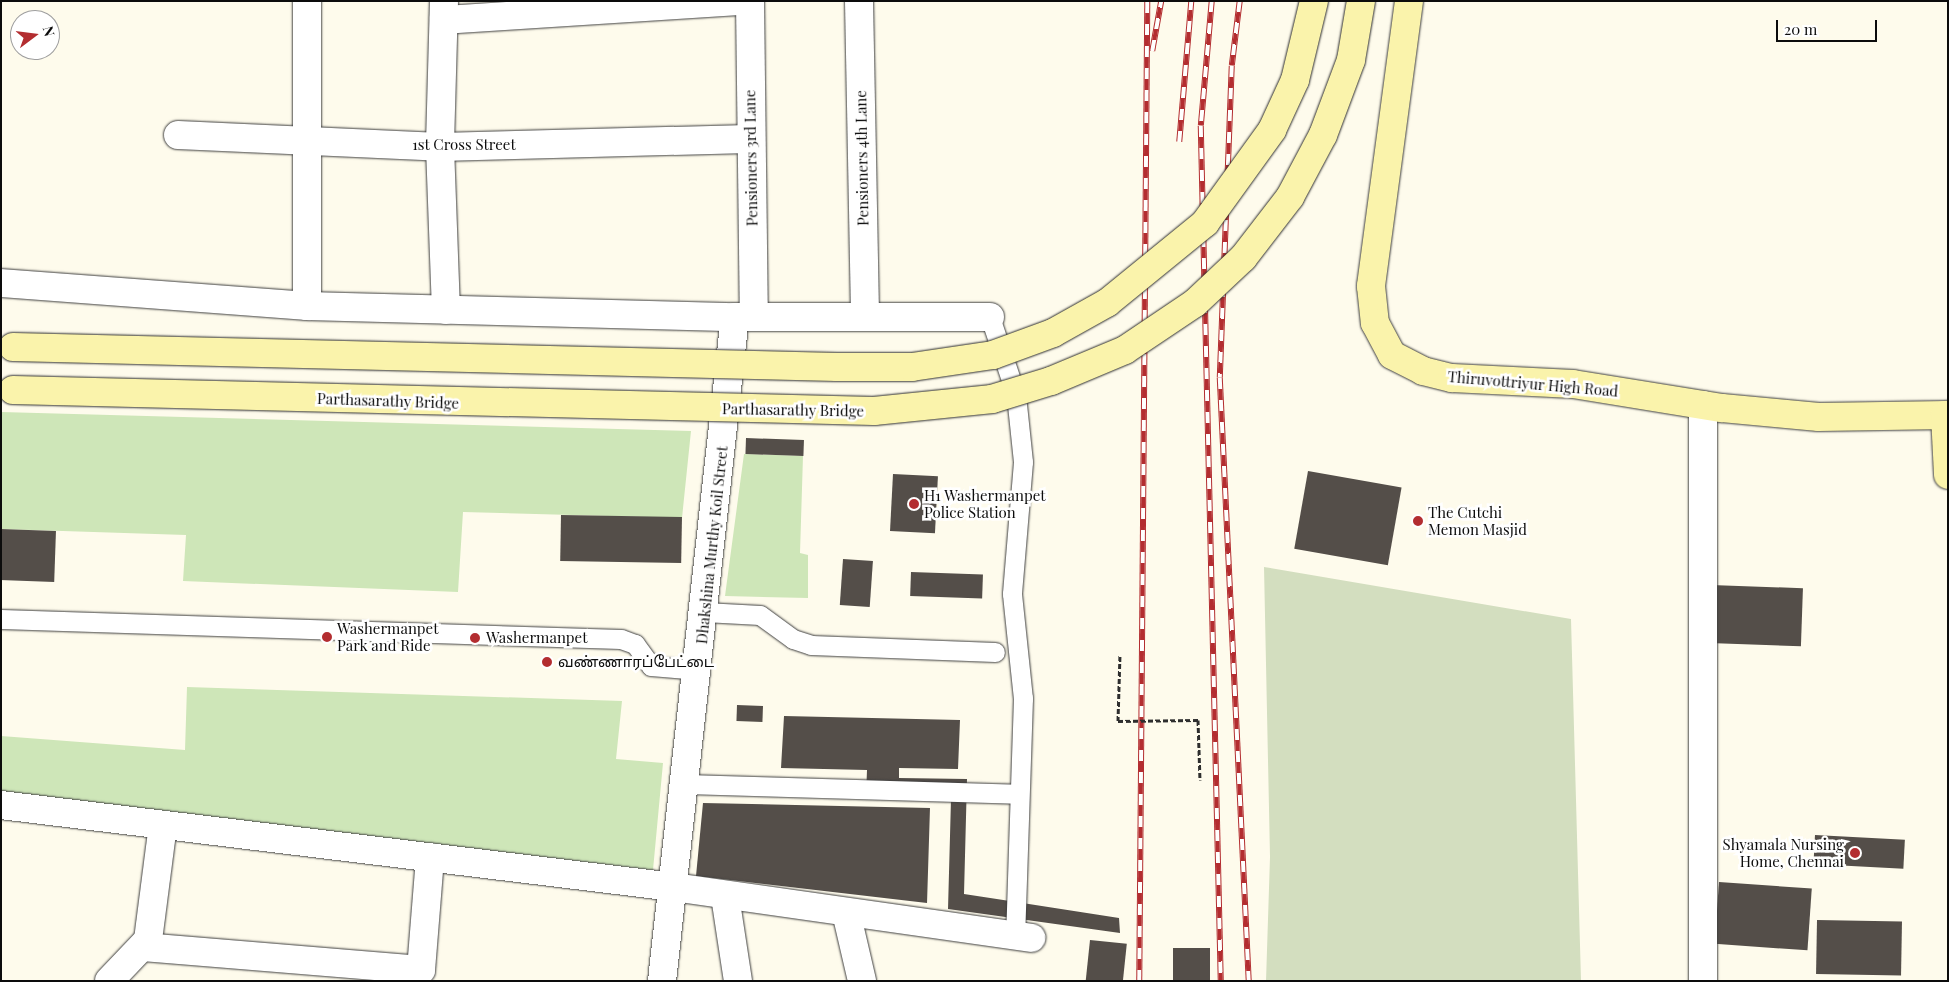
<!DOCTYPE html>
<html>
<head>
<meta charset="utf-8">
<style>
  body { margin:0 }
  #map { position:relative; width:1949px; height:982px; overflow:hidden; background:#fefbec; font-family:"Playfair Display","Noto Sans Tamil",serif }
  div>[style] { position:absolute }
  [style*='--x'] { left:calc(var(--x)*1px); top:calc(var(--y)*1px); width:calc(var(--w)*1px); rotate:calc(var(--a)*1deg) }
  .green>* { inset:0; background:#cee6b8 }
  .cemetery>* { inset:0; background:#d3debf }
  .building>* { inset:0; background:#544e49; transform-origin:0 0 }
  .path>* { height:3px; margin-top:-1.5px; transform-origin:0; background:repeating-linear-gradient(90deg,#2e2e2e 0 5px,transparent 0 7.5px) }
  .roads { filter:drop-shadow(0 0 1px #3f3f3f) drop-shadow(0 0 1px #3f3f3f) }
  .lane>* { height:19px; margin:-9.5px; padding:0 9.5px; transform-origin:9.5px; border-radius:9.5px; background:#fff }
  .street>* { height:28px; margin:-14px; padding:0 14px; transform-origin:14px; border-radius:14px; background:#fff }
  .secondary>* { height:28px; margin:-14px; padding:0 14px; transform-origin:14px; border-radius:14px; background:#faf3ab }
  .rail>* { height:5.5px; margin-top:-2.75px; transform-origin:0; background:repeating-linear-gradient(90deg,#fff 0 11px,#b32d30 0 22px); box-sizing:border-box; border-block:1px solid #b32d30 }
  .path-bridge>* { height:3px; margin-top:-1.5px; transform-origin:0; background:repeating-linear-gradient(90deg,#2e2e2e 0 5px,transparent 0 7.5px) }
  .bridges { filter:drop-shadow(0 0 1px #2e2e2e) drop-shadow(0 0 1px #2e2e2e) }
  .secondary-bridge>* { height:28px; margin:-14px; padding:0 14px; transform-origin:14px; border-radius:14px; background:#faf3ab }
  .dots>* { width:14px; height:14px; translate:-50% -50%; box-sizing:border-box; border:2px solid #fff; border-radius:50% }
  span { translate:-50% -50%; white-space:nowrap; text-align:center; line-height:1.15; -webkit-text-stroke:5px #fff; paint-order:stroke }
  .street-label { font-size:15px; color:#0c0c0c }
  .poi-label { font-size:15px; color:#0c0c0c }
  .left { translate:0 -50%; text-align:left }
  .right { translate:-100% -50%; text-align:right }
  .frame { position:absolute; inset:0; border:2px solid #0c0c0c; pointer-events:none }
  .north { position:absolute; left:10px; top:10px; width:50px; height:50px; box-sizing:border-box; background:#fff; border:1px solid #9e9e9e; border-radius:50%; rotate:75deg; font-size:14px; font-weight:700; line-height:20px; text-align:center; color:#0c0c0c }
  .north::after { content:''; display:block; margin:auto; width:18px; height:22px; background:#b32d30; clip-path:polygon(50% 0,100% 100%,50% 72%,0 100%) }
  .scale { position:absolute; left:1776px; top:20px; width:101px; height:22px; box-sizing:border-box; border:2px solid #0c0c0c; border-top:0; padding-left:6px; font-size:15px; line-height:18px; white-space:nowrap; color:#0c0c0c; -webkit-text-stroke:4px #fff; paint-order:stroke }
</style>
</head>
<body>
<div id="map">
  <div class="green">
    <i style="clip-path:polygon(1px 412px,691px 431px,682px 518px,463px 512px,458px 592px,183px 581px,186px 535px,1px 529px)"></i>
    <i style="clip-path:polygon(744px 454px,803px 456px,800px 553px,808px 555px,808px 598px,725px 596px)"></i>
    <i style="clip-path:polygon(187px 687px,622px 701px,616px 759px,663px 763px,653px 870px,1px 793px,1px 736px,185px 750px)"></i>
  </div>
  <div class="cemetery">
    <i style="clip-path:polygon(1264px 567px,1571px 619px,1581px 981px,1266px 981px,1270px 857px)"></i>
  </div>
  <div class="building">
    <i style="left:746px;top:438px;width:58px;height:16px;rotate:2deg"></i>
    <i style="left:1308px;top:471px;width:95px;height:79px;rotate:10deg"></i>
    <i style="left:893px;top:474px;width:45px;height:57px;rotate:3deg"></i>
    <i style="left:561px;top:515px;width:121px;height:46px;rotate:1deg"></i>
    <i style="left:1px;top:529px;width:55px;height:51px;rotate:2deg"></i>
    <i style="left:843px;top:559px;width:30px;height:46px;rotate:4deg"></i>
    <i style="left:911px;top:572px;width:72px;height:24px;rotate:2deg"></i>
    <i style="left:1711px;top:585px;width:92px;height:58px;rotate:2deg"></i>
    <i style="left:737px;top:705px;width:26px;height:16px;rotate:2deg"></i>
    <i style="clip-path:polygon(784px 716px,960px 720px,958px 769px,899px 768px,899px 778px,967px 779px,964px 894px,1119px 918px,1120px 933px,948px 909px,951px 799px,866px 796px,867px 770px,781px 768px)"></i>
    <i style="clip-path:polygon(703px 803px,930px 808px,927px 903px,696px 876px)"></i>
    <i style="left:1815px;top:835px;width:90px;height:29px;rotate:3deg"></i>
    <i style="left:1719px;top:882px;width:93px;height:62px;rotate:4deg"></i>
    <i style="left:1817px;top:920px;width:85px;height:54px;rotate:1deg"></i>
    <i style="left:1090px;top:940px;width:37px;height:41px;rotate:6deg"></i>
    <i style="left:1173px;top:948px;width:37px;height:33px"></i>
  </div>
  <div class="path">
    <i style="--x:1198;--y:720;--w:60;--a:88.1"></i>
    <i style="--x:1118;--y:721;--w:66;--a:-88.3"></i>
  </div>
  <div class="roads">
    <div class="lane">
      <i style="--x:990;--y:317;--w:82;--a:71.6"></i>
      <i style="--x:1016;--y:395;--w:67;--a:84"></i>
      <i style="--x:1023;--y:462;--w:132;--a:94.8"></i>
      <i style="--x:1012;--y:594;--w:105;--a:84"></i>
      <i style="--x:1023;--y:698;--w:238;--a:91.9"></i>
      <i style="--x:704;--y:612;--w:56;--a:3.1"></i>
      <i style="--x:760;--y:615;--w:41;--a:36"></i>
      <i style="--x:793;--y:639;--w:19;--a:18"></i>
      <i style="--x:811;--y:645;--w:184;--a:2.2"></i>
      <i style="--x:1;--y:619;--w:620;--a:1.85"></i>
      <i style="--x:621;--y:639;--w:15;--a:20"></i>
      <i style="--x:635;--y:644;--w:27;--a:54"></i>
      <i style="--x:651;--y:666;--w:48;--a:4.8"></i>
      <i style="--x:687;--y:784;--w:329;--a:1.7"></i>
    </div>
    <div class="street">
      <i style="--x:307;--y:1;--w:305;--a:90"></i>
      <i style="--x:444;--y:1;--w:146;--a:91.6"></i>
      <i style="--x:440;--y:147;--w:163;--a:87.9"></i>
      <i style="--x:750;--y:1;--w:313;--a:89.3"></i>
      <i style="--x:859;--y:1;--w:313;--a:88.9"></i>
      <i style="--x:444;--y:20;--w:293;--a:-3.7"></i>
      <i style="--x:178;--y:135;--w:262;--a:2.6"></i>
      <i style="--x:440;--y:147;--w:309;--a:-1.5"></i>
      <i style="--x:1;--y:283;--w:307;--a:4.3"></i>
      <i style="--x:307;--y:306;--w:428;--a:1.5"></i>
      <i style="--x:735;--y:317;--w:255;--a:0"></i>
      <i style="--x:1;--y:805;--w:678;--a:6.95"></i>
      <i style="--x:674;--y:887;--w:361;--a:8.1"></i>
      <i style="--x:725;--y:896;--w:86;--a:81.3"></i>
      <i style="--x:846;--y:912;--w:71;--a:76.9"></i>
      <i style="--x:143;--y:947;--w:279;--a:4.7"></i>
      <i style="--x:421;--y:970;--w:113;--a:-85.4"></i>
      <i style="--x:109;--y:981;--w:57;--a:-46.4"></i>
      <i style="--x:148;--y:940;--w:116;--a:-82.6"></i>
      <i style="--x:662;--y:981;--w:668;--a:-83.73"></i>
      <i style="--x:1703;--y:981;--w:576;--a:-90"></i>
    </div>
    <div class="secondary">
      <i style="--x:1409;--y:1;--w:288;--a:97.6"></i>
      <i style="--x:1371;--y:286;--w:37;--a:84"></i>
      <i style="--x:1375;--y:323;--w:36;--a:62"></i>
      <i style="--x:1392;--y:355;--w:35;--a:27"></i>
      <i style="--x:1423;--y:371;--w:30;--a:14"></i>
      <i style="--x:1452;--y:378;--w:121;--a:2.8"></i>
      <i style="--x:1573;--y:384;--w:151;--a:9.2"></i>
      <i style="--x:1722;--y:408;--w:97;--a:5.3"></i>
      <i style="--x:1819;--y:417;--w:129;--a:-0.9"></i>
      <i style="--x:1945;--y:415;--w:60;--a:87.1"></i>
    </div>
  </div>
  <div class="rail">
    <i style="--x:1212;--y:1;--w:125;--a:95"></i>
    <i style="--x:1201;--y:126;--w:855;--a:88.66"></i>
    <i style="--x:1240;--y:1;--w:65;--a:97"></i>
    <i style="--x:1232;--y:66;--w:312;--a:92.2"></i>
    <i style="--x:1220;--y:378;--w:604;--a:87.25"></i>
    <i style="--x:1152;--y:51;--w:51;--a:-79.8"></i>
    <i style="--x:1179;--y:142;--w:142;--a:-85.1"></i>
    <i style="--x:1139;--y:981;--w:980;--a:-89.53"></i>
  </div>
  <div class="path-bridge">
    <i style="--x:1118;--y:721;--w:80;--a:-0.7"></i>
  </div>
  <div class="bridges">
    <div class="secondary-bridge">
      <i style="--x:13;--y:347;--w:824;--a:1.39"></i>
      <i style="--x:837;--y:367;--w:75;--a:0"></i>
      <i style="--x:912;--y:367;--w:82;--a:-8.4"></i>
      <i style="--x:993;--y:355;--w:64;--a:-20.1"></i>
      <i style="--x:1053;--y:333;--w:62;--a:-29.1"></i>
      <i style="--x:1107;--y:303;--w:127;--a:-39.2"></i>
      <i style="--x:1205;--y:223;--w:115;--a:-54.2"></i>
      <i style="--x:1272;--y:130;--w:55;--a:-65.3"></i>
      <i style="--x:1295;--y:80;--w:81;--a:-76.5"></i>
      <i style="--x:13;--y:390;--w:861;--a:1.4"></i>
      <i style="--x:874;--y:411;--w:119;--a:-5.8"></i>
      <i style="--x:992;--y:399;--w:62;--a:-17"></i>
      <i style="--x:1051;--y:381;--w:80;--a:-22.7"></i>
      <i style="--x:1125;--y:350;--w:84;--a:-33.9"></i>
      <i style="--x:1195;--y:303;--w:66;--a:-43.2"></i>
      <i style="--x:1243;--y:258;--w:77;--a:-52.4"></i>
      <i style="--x:1290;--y:197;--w:70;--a:-62"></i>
      <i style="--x:1323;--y:135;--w:80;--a:-69.5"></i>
      <i style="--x:1351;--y:60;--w:60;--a:-80.4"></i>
    </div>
  </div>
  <div class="dots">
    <i style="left:914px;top:504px;background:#b32d30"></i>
    <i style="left:1418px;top:521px;background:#b32d30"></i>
    <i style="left:327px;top:637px;background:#b32d30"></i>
    <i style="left:475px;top:638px;background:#b32d30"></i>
    <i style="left:547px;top:662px;background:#b32d30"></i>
    <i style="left:1855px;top:853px;background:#b32d30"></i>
  </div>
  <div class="street-label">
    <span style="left:464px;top:145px">1st Cross Street</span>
    <span style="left:751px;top:158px;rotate:-91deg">Pensioners 3rd Lane</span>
    <span style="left:862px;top:158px;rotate:-91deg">Pensioners 4th Lane</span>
    <span style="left:1533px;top:384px;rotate:5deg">Thiruvottriyur High Road</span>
    <span style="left:388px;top:401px;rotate:2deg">Parthasarathy Bridge</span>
    <span style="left:793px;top:410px;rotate:1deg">Parthasarathy Bridge</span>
    <span style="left:712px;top:545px;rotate:-84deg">Dhakshina Murthy Koil Street</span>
  </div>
  <div class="poi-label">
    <span class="left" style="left:924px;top:504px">H1 Washermanpet<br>Police Station</span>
    <span class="left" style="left:1428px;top:521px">The Cutchi<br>Memon Masjid</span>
    <span class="left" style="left:337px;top:637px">Washermanpet<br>Park and Ride</span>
    <span class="left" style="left:486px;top:638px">Washermanpet</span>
    <span class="left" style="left:558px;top:662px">வண்ணாரப்பேட்டை</span>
    <span class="right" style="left:1844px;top:853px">Shyamala Nursing<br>Home, Chennai</span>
  </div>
  <div class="frame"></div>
  <div class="north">N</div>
  <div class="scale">20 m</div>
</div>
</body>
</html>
